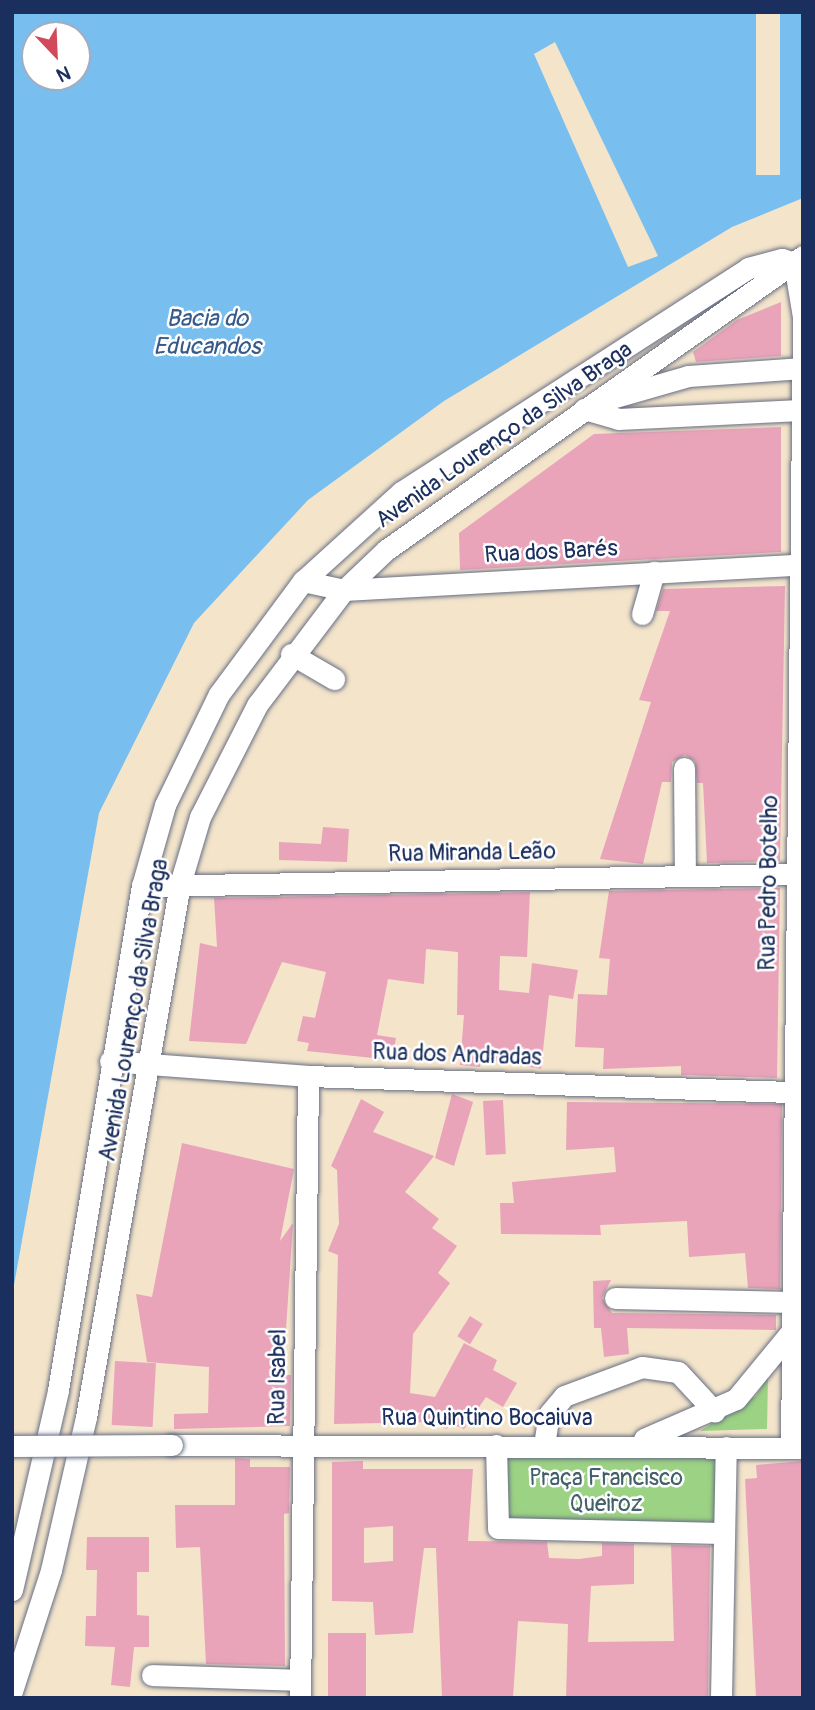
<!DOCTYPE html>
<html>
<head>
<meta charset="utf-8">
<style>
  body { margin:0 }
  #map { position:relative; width:815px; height:1710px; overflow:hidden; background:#f3e4ca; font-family:Pangolin,sans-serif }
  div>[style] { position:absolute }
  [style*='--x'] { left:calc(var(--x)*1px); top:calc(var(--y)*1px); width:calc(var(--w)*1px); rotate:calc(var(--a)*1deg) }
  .green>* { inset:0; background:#9cd283; transform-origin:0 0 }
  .water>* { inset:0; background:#78beef }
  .pier>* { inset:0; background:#f3e4ca; transform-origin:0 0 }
  .building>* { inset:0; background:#e9a4ba; transform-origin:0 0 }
  .roads { filter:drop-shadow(0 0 2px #676e84) drop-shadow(0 0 2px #676e84) }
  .minor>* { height:21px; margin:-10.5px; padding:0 10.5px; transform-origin:10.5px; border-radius:10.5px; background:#fff }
  .bridges { filter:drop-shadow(0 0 2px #676e84) drop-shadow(0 0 2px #676e84) }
  .minor-bridge>* { height:21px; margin:-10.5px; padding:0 10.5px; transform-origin:10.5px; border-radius:10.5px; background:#fff }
  span { translate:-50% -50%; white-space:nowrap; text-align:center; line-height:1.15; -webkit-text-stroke:5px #fff; paint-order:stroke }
  .street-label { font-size:23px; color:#1b2f5e }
  .park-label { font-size:23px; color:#426069 }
  .water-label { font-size:24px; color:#375a8a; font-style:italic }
  .frame { position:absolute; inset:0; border:14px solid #1b2f5e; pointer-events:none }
  .north { position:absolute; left:21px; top:21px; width:70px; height:70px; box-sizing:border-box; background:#fff; border:2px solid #a4acbf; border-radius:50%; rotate:157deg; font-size:19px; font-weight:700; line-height:28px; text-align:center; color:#1b2f5e }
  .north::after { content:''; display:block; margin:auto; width:24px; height:32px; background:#d1495b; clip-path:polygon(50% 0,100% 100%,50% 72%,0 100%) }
</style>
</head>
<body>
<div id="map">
  <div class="green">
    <i style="clip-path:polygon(768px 1376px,767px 1429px,700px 1431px,756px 1396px)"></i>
    <i style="left:498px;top:1457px;width:217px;height:69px"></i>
  </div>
  <div class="water">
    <i style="clip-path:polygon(evenodd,12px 12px,803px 12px,803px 198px,732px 227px,444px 401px,308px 500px,194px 623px,99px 813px,12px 1296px,12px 12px,35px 35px,77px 35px,77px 77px,35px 77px,35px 35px)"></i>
  </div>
  <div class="pier">
    <i style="left:756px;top:12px;width:24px;height:163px"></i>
    <i style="clip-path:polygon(555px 42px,658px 256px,628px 267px,534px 54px)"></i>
  </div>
  <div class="building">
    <i style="clip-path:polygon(781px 302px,781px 356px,696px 362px,693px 352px,737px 320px)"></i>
    <i style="clip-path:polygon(781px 427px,781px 552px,460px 570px,459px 533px,594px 434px)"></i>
    <i style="clip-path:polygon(785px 586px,780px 861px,707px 863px,703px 783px,697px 783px,695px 761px,685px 755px,672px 762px,671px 782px,662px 782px,643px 864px,600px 859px,651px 702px,639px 700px,670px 611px,656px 611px,663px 589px)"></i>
    <i style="clip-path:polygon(323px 827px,349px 829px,347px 862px,279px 860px,279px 842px,321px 844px)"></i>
    <i style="clip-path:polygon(780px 888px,777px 1078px,681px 1075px,681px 1066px,603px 1069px,604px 1048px,575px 1047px,578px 994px,607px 995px,610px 959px,599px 958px,609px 891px)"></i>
    <i style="clip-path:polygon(530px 892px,527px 957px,500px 956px,499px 990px,529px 993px,532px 963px,578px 970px,573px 999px,549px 995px,541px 1069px,481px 1058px,480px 1067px,460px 1065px,464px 1015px,457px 1015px,458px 952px,426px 949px,424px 984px,388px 979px,377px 1035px,396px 1038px,392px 1060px,307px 1051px,309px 1043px,297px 1041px,303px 1016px,315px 1018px,326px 972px,282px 962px,246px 1044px,189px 1041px,200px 943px,217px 947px,214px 898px)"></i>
    <i style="clip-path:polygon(452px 1094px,473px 1102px,454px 1166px,435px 1158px)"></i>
    <i style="clip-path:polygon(361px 1099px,384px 1112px,373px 1132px,434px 1156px,405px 1192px,439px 1219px,432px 1228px,457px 1246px,438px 1273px,450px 1283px,413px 1334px,410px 1393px,435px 1397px,464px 1343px,497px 1360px,493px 1370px,517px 1383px,503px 1407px,486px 1397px,464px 1429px,449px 1423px,447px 1429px,429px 1422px,334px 1424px,338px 1255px,328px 1251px,339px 1224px,337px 1170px,331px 1166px)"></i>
    <i style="left:503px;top:1100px;width:54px;height:20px;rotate:87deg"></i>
    <i style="clip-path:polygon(567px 1102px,782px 1104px,780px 1289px,748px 1288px,745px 1253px,689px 1257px,687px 1221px,600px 1225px,601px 1235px,501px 1234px,500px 1203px,514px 1203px,512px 1182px,616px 1172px,614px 1147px,566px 1150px)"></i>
    <i style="clip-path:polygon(182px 1143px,294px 1169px,280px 1241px,293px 1223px,283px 1375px,291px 1375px,290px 1426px,174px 1429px,174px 1414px,208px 1413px,209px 1367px,147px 1362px,136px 1294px,152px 1297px)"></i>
    <i style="clip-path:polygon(611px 1280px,602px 1298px,612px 1313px,776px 1315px,776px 1330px,627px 1328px,629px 1354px,604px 1357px,601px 1328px,594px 1328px,593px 1281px)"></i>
    <i style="left:470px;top:1316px;width:15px;height:24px;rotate:32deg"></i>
    <i style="left:115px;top:1361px;width:41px;height:64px;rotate:3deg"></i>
    <i style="clip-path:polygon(235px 1458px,250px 1459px,250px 1467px,290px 1467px,289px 1513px,284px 1514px,285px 1666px,206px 1664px,200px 1547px,176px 1548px,175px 1505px,235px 1505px)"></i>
    <i style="clip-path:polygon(evenodd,363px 1461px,363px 1469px,473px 1469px,468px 1541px,547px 1542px,549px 1558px,579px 1559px,602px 1556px,602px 1543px,634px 1544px,634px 1584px,591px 1586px,588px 1642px,674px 1641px,671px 1545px,710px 1546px,708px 1698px,566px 1698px,568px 1624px,518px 1621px,513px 1698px,442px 1698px,436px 1548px,424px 1548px,413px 1633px,375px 1635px,373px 1602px,332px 1601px,332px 1462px,363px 1461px,393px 1526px,393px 1561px,364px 1563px,364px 1528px,393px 1526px)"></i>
    <i style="clip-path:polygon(803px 1461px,803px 1698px,756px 1698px,745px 1479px,757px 1478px,756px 1465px)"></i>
    <i style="clip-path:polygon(87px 1537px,149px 1537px,149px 1572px,137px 1572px,137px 1615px,149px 1616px,149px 1647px,134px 1647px,130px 1687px,111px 1685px,115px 1647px,85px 1646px,86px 1616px,96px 1616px,97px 1570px,86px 1570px)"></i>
    <i style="left:328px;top:1633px;width:38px;height:65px"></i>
  </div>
  <div class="roads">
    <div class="minor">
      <i style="--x:794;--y:263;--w:55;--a:80.5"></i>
      <i style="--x:612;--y:398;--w:79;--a:-16.1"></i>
      <i style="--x:688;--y:376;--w:115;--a:-4"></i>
      <i style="--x:584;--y:409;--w:35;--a:16"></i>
      <i style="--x:618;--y:419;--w:182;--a:-2.8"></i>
      <i style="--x:303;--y:581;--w:42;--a:12.4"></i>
      <i style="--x:344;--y:590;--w:460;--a:-3.2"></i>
      <i style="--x:642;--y:614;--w:44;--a:-74.1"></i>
      <i style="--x:291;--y:654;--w:50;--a:30.2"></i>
      <i style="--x:684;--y:768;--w:107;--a:89.5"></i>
      <i style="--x:142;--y:886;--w:661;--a:-1.04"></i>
      <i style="--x:110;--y:1061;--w:199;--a:4.3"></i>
      <i style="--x:308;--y:1076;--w:495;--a:1.9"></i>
      <i style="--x:615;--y:1298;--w:177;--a:1.3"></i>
      <i style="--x:644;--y:1439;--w:100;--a:-23.5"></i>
      <i style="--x:736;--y:1399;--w:87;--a:-50.6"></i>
      <i style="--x:172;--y:1445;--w:631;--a:0.27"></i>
      <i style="--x:496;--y:1445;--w:83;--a:88.6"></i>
      <i style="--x:498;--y:1528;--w:225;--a:1.3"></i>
      <i style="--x:544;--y:1445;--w:31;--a:-81"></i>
      <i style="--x:549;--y:1414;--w:23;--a:-50"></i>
      <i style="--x:564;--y:1396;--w:83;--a:-20.4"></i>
      <i style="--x:642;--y:1367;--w:36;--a:8"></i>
      <i style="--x:678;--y:1372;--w:54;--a:47.2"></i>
      <i style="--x:791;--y:1448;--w:1130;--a:-89.39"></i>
      <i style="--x:12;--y:1590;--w:205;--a:-77"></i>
      <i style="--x:58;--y:1390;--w:511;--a:-80.54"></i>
      <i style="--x:142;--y:886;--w:84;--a:-74.1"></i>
      <i style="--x:165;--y:805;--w:123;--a:-64.1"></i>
      <i style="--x:219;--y:694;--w:141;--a:-53.4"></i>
      <i style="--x:303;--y:581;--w:132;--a:-42.2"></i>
      <i style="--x:401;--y:492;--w:413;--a:-32.8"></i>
      <i style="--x:748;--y:268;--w:35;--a:-15"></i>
      <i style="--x:782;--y:259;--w:13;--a:18"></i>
      <i style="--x:152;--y:1675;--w:148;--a:1.9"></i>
      <i style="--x:12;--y:1691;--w:127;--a:-72.1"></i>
      <i style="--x:51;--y:1570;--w:157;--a:-77.1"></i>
      <i style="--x:86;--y:1417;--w:541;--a:-80"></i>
      <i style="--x:180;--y:884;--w:70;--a:-73.4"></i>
      <i style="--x:200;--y:817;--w:126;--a:-63"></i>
      <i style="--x:257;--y:705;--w:144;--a:-52.9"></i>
      <i style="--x:344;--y:590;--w:58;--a:-43.6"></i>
      <i style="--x:386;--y:550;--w:510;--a:-35.19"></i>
      <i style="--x:300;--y:1698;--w:622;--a:-89.26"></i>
      <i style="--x:721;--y:1698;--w:251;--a:-88.9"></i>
    </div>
  </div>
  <div class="bridges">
    <div class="minor-bridge">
      <i style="--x:12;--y:1446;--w:160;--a:-0.4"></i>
    </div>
  </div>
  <div class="street-label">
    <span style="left:504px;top:435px;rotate:-35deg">Avenida Lourenço da Silva Braga</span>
    <span style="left:551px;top:552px;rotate:-3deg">Rua dos Barés</span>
    <span style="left:472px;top:853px;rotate:-1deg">Rua Miranda Leão</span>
    <span style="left:769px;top:883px;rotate:-89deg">Rua Pedro Botelho</span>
    <span style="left:134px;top:1010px;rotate:-80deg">Avenida Lourenço da Silva Braga</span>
    <span style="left:457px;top:1055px;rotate:2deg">Rua dos Andradas</span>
    <span style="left:278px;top:1377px;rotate:-89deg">Rua Isabel</span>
    <span style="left:487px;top:1418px">Rua Quintino Bocaiuva</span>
  </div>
  <div class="park-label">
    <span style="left:606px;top:1491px">Praça Francisco<br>Queiroz</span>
  </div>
  <div class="water-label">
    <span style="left:207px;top:333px">Bacia do<br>Educandos</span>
  </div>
  <div class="frame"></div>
  <div class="north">N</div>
</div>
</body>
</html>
